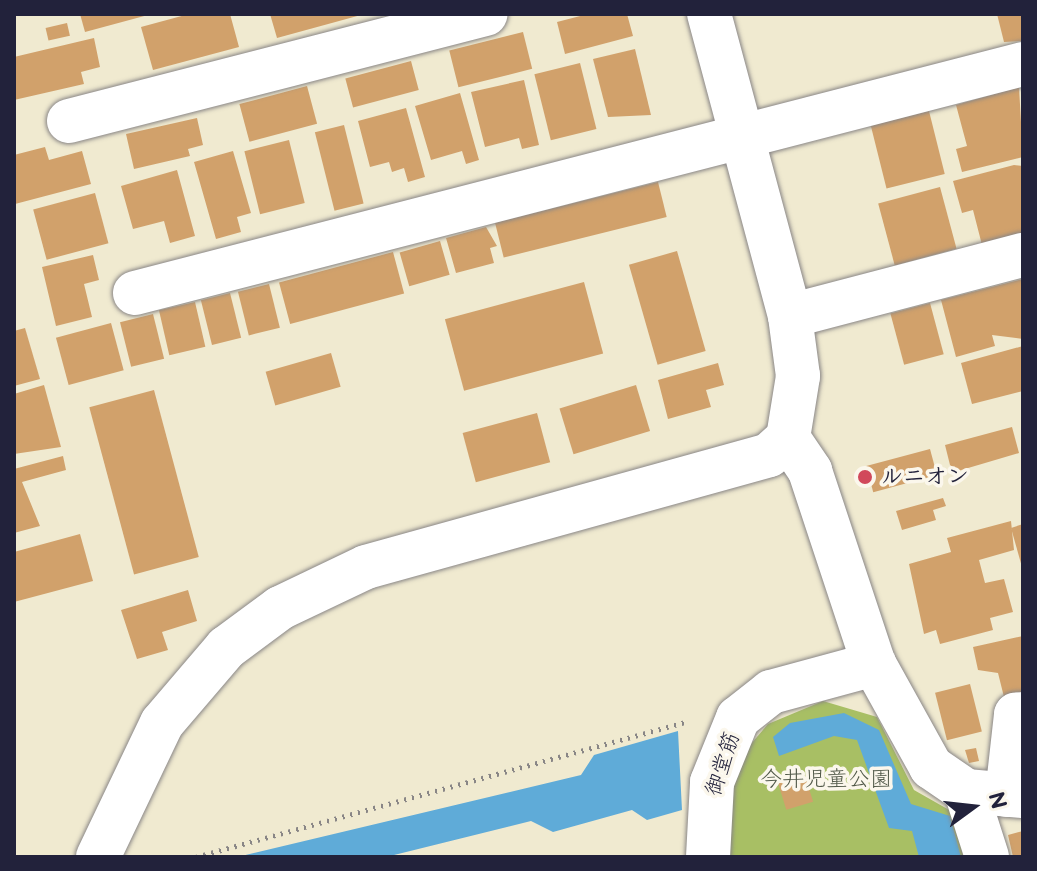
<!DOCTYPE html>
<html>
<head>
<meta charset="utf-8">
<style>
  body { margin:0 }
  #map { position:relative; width:1037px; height:871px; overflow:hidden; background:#f0ead0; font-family:"Balsamiq Sans","Klee One",sans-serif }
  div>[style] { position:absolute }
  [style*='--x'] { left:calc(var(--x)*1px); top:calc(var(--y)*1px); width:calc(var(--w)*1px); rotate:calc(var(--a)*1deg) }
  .green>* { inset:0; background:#a8bf64 }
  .water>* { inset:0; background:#5fabd8 }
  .building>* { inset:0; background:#d1a16b; transform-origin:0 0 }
  .path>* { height:5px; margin-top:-2.5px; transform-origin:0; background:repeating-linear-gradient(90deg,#898686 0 2px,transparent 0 8px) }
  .roads { filter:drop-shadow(0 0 2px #898686) drop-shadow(0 0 2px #898686) }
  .minor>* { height:44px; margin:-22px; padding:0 22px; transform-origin:22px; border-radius:22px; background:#fff }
  .dots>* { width:22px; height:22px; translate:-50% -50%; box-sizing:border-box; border:4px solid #fbf7ec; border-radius:50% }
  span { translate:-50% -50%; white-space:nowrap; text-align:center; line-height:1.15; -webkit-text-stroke:7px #fbf7ec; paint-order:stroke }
  .poi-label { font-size:22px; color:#22223b; font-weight:700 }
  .left { translate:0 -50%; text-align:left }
  .street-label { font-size:22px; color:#22223b }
  .park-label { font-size:22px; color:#515949 }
  .frame { position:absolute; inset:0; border:16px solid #22223b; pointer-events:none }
  .north { position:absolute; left:933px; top:767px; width:80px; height:80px; -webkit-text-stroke:6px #fbf7ec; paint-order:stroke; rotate:75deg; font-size:22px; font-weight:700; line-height:32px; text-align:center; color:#22223b }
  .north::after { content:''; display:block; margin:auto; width:28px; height:36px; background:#22223b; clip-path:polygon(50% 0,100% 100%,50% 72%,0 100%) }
</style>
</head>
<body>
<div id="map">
  <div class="green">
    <i style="clip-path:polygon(823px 701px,877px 717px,914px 790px,958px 815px,970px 857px,722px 857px,719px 832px,745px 751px,768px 724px)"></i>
  </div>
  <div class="water">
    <i style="clip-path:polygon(844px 713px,879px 730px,911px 804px,950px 816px,961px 857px,919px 857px,912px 831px,889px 828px,857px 740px,834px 736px,779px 756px,773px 737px,790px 723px)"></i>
    <i style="clip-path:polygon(678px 731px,682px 810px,647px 820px,632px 810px,553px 832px,531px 821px,386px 857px,237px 857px,581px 775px,594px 755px)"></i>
  </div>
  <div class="building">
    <i style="clip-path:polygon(80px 14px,148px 14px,148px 15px,85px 32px)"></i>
    <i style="clip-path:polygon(189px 14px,230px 14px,239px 47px,153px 70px,141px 27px)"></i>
    <i style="clip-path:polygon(270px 14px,361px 14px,361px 15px,277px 38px)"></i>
    <i style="clip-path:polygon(588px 14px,627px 14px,633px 36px,565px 54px,557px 22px)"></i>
    <i style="clip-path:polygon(997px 14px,1023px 14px,1023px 41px,1004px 42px)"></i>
    <i style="left:67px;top:23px;width:13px;height:22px;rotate:77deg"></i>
    <i style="left:523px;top:32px;width:38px;height:76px;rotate:76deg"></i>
    <i style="clip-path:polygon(94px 38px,100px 67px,81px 72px,84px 84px,14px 100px,14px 57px)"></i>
    <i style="clip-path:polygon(635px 49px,651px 115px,608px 117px,593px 59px)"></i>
    <i style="left:411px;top:61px;width:30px;height:68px;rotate:75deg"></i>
    <i style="left:580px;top:63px;width:68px;height:47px;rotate:76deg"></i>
    <i style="clip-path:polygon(524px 80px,539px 145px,522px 149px,519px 138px,485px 147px,471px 92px)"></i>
    <i style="left:307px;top:86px;width:39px;height:70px;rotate:75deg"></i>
    <i style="clip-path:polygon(1019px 87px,1023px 157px,962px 172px,956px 149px,967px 146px,956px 105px)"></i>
    <i style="clip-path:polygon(460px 93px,479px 160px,466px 164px,462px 151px,431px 160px,415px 106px)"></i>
    <i style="clip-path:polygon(406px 108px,425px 177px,408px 182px,404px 168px,392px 172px,389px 162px,370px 167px,358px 121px)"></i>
    <i style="left:929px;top:111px;width:65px;height:60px;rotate:76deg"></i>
    <i style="clip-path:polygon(197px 118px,203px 145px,188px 149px,190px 156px,134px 169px,126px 134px)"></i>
    <i style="left:344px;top:125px;width:81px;height:30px;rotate:76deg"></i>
    <i style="left:289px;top:140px;width:65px;height:46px;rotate:76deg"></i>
    <i style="clip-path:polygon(45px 147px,49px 160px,82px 151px,91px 184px,15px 204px,14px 155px)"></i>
    <i style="clip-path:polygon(233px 151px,251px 213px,237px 217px,241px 232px,216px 239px,194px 162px)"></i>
    <i style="clip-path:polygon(1014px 165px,1023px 166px,1023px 234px,982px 245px,973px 210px,962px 213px,953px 181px)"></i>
    <i style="clip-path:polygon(177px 170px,195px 236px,170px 243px,164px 221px,133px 229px,121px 186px)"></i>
    <i style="left:658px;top:182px;width:36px;height:168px;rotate:76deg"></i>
    <i style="left:940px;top:187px;width:64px;height:64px;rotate:75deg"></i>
    <i style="left:95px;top:193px;width:52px;height:64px;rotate:75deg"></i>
    <i style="clip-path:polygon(486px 227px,497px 246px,490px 248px,494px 263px,456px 273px,446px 238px)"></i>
    <i style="left:440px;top:241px;width:35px;height:42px;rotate:74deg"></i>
    <i style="left:677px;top:251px;width:104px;height:50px;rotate:74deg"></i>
    <i style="left:393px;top:252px;width:43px;height:118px;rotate:75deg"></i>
    <i style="clip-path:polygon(93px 255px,99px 280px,84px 284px,92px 317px,56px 326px,42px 267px)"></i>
    <i style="clip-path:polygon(1023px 279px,1023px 339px,992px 335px,995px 346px,956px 357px,941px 300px)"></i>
    <i style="left:584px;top:282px;width:74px;height:144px;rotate:75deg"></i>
    <i style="left:269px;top:284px;width:45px;height:32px;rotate:76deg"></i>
    <i style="left:230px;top:293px;width:46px;height:30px;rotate:76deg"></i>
    <i style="left:195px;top:302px;width:46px;height:37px;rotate:77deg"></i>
    <i style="left:930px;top:303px;width:53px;height:41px;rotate:75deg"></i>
    <i style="left:153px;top:314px;width:46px;height:34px;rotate:76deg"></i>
    <i style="left:111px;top:323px;width:49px;height:57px;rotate:75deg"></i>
    <i style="clip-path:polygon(25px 328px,40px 379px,14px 386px,14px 331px)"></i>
    <i style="clip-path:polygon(1023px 346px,1023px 391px,972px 404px,961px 363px)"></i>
    <i style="left:331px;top:353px;width:35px;height:68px;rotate:74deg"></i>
    <i style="clip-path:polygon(718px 363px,724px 385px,706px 390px,711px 407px,668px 419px,658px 380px)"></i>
    <i style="clip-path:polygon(44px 385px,61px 447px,14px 454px,14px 394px)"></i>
    <i style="left:636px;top:385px;width:48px;height:80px;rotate:73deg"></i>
    <i style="left:154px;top:390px;width:173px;height:67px;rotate:75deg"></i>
    <i style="left:537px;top:413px;width:51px;height:77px;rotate:75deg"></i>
    <i style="clip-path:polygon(1012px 427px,1019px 453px,958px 471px,950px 465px,945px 445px)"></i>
    <i style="left:930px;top:449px;width:27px;height:66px;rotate:75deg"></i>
    <i style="clip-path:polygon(63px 456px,66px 470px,22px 482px,40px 526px,14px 533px,14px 469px)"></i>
    <i style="clip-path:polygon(943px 498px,946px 506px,933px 510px,936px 520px,902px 530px,896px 511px)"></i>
    <i style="clip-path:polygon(1011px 521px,1014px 550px,979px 560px,985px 583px,1004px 579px,1013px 612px,990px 618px,993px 630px,940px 644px,936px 630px,924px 634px,909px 564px,951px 552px,947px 538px)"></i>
    <i style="clip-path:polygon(1023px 524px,1023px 567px,1022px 567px,1011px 528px)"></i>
    <i style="clip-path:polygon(80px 534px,93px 581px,14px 602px,14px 552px)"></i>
    <i style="clip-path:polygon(188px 590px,197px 621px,162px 632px,168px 650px,137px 659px,121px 610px)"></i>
    <i style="clip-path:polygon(1023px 636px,1023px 693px,1004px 697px,998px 673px,978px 670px,973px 647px)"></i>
    <i style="left:970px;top:684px;width:49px;height:36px;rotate:76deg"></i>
    <i style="clip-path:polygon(976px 748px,979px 761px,969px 763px,965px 750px)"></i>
    <i style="left:804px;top:772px;width:31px;height:28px;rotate:73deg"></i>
    <i style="clip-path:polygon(1023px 831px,1023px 857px,1013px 857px,1008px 835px)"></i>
  </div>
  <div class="path">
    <i style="--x:196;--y:857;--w:511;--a:-15.42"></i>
  </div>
  <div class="roads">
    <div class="minor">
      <i style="--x:69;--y:121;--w:430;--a:-14.4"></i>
      <i style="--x:135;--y:293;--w:917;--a:-14.46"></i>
      <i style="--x:790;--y:316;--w:241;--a:-14.7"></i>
      <i style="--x:788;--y:438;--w:40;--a:56"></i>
      <i style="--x:810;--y:471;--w:203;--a:71.7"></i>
      <i style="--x:874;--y:664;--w:118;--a:61"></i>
      <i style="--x:931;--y:767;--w:42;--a:34.4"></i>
      <i style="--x:966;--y:791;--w:57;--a:5"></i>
      <i style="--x:966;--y:791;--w:69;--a:72.3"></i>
      <i style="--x:1007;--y:795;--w:81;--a:-83.6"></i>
      <i style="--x:1016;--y:715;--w:7;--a:-8"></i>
      <i style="--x:98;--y:857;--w:148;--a:-64.5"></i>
      <i style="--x:162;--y:723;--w:99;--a:-49.5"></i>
      <i style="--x:226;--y:648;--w:67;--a:-36.5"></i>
      <i style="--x:280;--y:608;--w:95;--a:-25.5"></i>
      <i style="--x:366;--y:567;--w:418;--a:-15.5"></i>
      <i style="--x:769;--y:455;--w:25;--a:-42"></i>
      <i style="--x:788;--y:438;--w:63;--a:-80.8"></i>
      <i style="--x:798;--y:376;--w:61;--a:-97.6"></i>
      <i style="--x:790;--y:316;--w:313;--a:-105"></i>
      <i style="--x:708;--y:857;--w:75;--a:-86.9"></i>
      <i style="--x:712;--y:782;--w:69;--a:-67.9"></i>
      <i style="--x:738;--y:718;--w:42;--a:-38.2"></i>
      <i style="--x:771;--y:692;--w:107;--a:-15.2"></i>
    </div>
  </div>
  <div class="dots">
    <i style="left:865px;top:477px;background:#d1495b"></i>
  </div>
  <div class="poi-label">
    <span class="left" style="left:881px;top:477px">ルニオン</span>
  </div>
  <div class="street-label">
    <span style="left:723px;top:764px;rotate:-72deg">御堂筋</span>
  </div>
  <div class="park-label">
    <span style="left:826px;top:780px">今井児童公園</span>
  </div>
  <div class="frame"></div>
  <div class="north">N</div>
</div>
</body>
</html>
